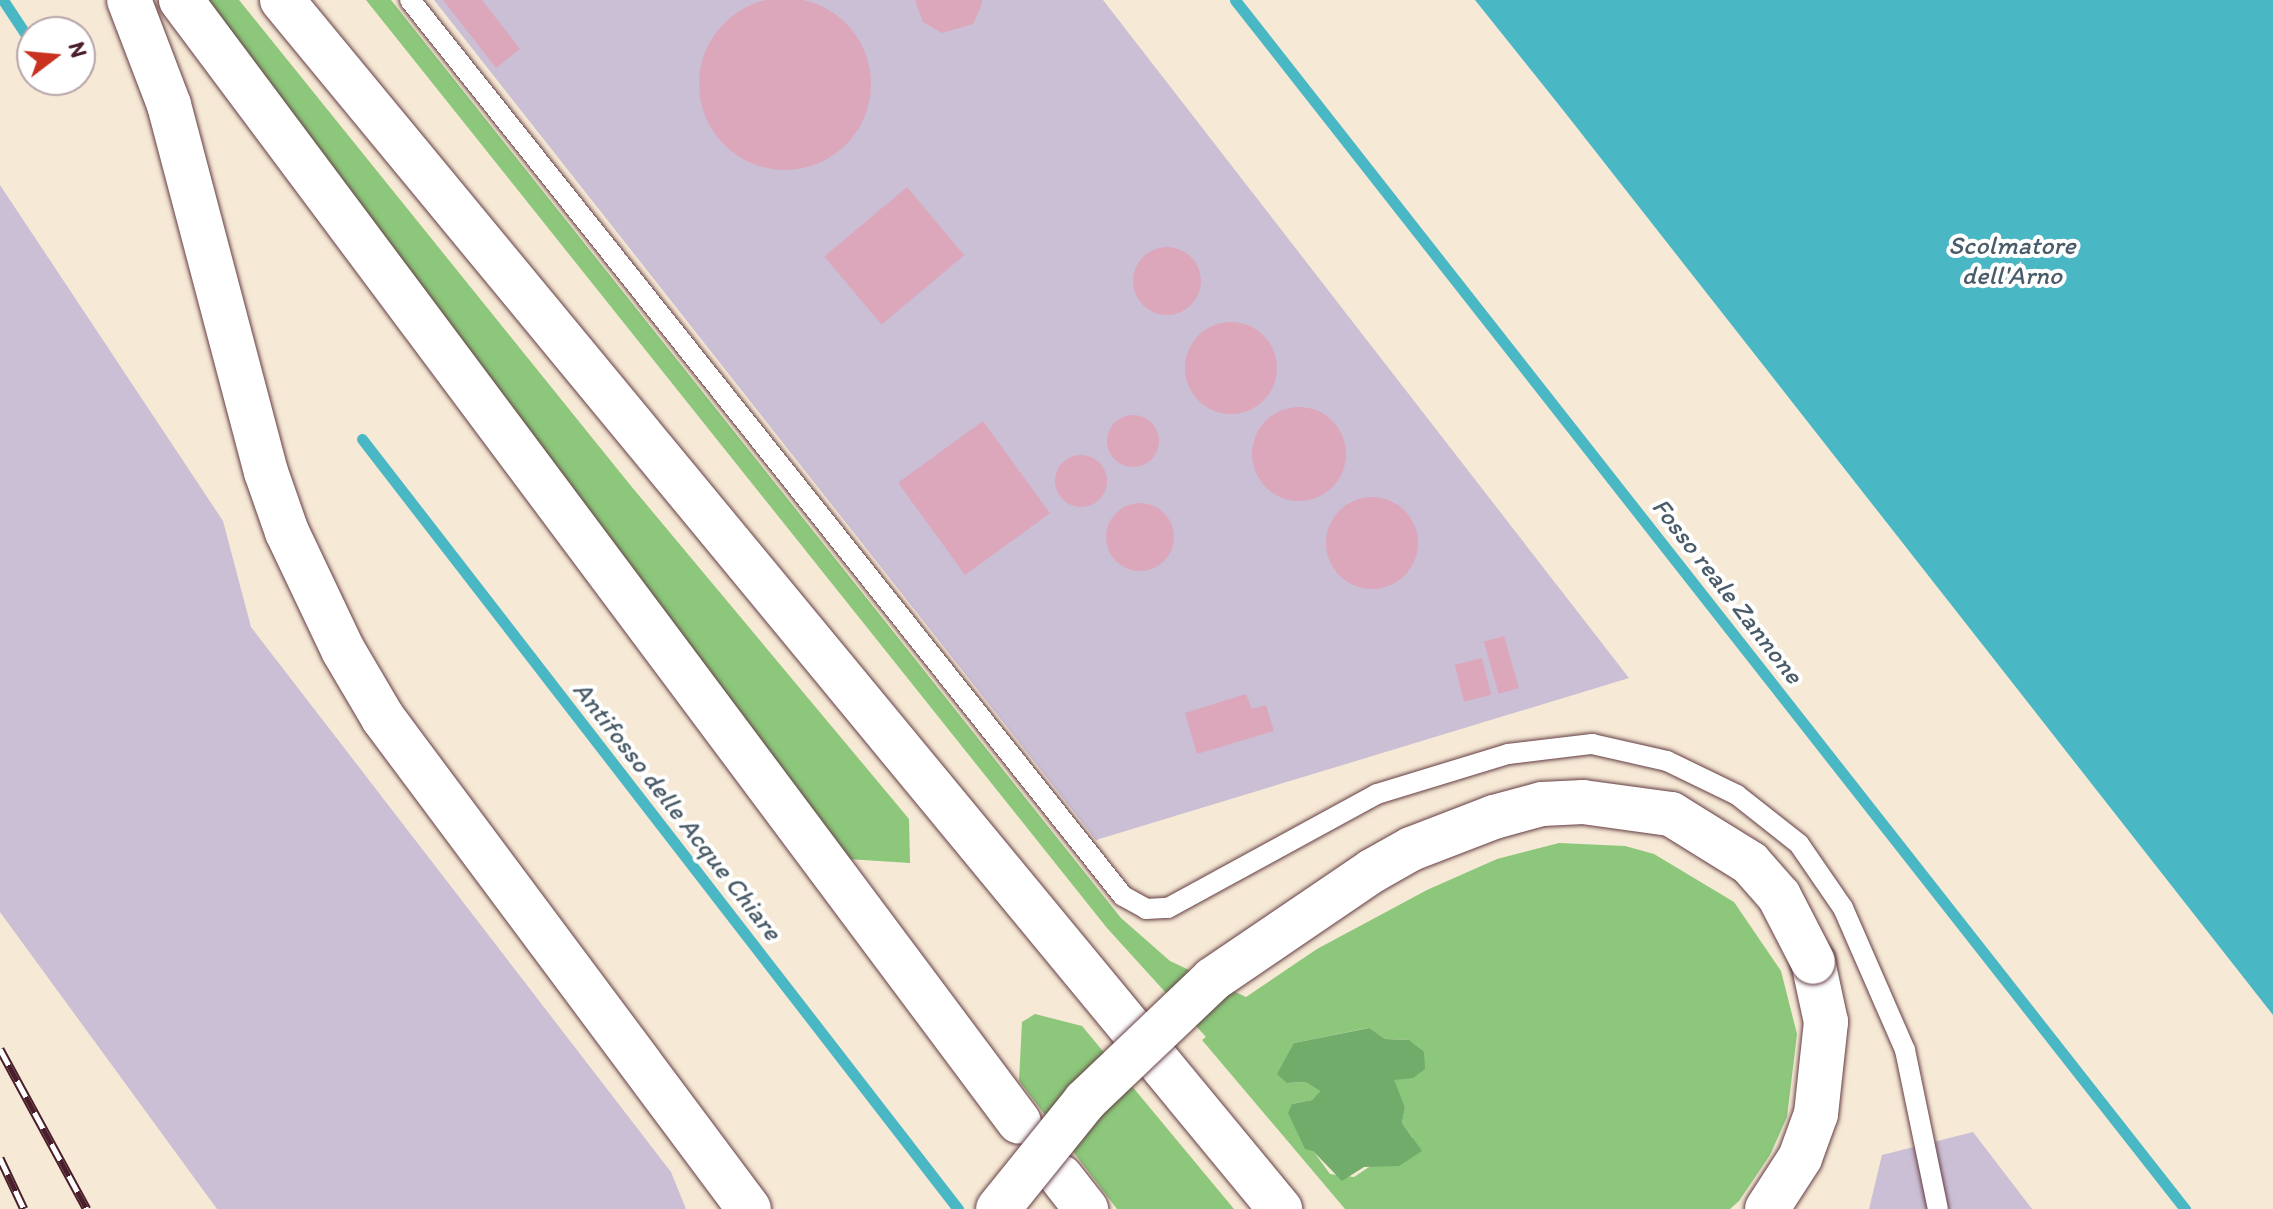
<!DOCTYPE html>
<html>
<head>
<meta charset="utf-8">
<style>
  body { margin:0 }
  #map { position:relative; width:2273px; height:1209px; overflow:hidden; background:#f6e9d5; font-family:Itim,sans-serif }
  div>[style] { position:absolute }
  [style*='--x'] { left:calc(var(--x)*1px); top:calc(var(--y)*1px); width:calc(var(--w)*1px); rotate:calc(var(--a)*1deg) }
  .industrial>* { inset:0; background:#cbbfd5 }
  .green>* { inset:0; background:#8cc77b }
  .forest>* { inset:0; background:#71ac6b }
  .water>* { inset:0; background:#4ab7c5 }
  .stream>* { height:11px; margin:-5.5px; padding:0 5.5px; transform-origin:5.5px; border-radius:5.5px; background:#4ab7c5 }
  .building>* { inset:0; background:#dca7bb; transform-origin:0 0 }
  .round { border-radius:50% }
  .roads { filter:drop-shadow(0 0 2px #643d44) drop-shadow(0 0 2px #643d44) }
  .lane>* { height:20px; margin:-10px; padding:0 10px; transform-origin:10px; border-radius:10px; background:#fff }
  .highway>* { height:44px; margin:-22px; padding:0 22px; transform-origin:22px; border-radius:22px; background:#fff }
  .rail>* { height:9px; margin-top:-4.5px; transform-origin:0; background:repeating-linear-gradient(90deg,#fff 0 18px,#4a1f2b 0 36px); box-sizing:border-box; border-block:2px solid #4a1f2b }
  .bridges { filter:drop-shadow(0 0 2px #643d44) drop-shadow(0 0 2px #643d44) }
  .highway-bridge>* { height:44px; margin:-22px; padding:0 22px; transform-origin:22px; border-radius:22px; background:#fff }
  span { translate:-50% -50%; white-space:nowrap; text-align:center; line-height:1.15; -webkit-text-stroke:8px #fff; paint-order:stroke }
  .water-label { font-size:26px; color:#4a5c69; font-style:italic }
  .north { position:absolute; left:16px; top:16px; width:80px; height:80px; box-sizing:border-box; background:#fff; border:2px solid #b7a5aa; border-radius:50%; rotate:74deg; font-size:22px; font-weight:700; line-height:32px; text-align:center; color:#4a1f2b }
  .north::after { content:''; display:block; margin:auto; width:28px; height:36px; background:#c8321e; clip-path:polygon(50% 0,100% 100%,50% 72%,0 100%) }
</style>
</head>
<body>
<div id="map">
  <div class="industrial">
    <i style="clip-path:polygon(434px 0,1103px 0,1629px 678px,1096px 840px)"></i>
    <i style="clip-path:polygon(0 185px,223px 521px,251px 627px,671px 1172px,686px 1209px,217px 1209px,0 912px)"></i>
    <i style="clip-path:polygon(1973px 1132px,2032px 1209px,1869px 1209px,1882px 1155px)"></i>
  </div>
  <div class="green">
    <i style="clip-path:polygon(206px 0,239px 0,631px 486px,909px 819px,910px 863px,847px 859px)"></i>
    <i style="clip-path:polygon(evenodd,366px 0,391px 0,1121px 918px,1170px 961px,1246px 997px,1317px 949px,1427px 890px,1497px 859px,1559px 843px,1625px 846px,1654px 854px,1734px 902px,1781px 971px,1797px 1034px,1787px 1117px,1770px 1155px,1739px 1201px,1730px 1209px,1345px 1209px,1202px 1040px,1206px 1037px,1107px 928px,366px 0,1368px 1028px,1385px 1039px,1409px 1040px,1393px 1080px,1405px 1107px,1402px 1123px,1413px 1138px,1354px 1177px,1330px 1174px,1303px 1137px,1292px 1104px,1312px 1100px,1320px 1091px,1305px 1082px,1287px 1083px,1294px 1043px,1368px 1028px)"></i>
    <i style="clip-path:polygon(1035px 1014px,1082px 1026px,1234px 1209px,1117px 1209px,1019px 1081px,1022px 1022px)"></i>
  </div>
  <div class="forest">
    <i style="clip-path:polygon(1369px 1028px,1385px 1039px,1409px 1040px,1424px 1052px,1425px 1069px,1413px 1078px,1394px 1080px,1405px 1107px,1402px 1123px,1422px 1151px,1399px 1166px,1364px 1167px,1342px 1181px,1313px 1151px,1305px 1149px,1288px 1113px,1292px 1104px,1312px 1100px,1320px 1091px,1305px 1082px,1287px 1083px,1277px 1074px,1294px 1043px)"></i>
  </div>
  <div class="water">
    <i style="clip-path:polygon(1475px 0,2273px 0,2273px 1015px,1563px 110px)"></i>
  </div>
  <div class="stream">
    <i style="--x:3;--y:0;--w:53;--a:56.6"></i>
    <i style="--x:1235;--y:0;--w:1538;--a:51.84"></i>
    <i style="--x:56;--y:80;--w:8;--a:60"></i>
    <i style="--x:362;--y:439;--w:974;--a:52.26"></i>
  </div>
  <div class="building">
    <i class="round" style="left:699px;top:-2px;width:172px;height:172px"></i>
    <i style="clip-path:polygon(443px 0,482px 0,520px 49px,496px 68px)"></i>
    <i style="clip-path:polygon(915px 0,982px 0,982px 4px,973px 24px,942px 33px,923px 22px)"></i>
    <i style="left:907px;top:187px;width:89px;height:108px;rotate:50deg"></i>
    <i class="round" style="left:1133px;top:247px;width:68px;height:68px"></i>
    <i class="round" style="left:1185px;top:322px;width:92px;height:92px"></i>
    <i class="round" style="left:1252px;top:407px;width:94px;height:94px"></i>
    <i class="round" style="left:1107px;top:415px;width:52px;height:52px"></i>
    <i style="left:983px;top:421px;width:114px;height:105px;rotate:54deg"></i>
    <i class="round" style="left:1055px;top:455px;width:52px;height:52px"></i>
    <i class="round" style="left:1326px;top:497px;width:92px;height:92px"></i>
    <i class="round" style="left:1106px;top:503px;width:68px;height:68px"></i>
    <i style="left:1504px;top:636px;width:54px;height:21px;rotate:74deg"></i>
    <i style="left:1482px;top:658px;width:38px;height:28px;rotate:76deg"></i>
    <i style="clip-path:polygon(1246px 694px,1252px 709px,1266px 705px,1274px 731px,1197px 754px,1185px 713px)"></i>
  </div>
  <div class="roads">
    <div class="lane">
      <i style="--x:410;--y:0;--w:1145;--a:51.49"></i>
      <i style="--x:1123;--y:896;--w:26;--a:29"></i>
      <i style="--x:1146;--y:909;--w:22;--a:-3"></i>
      <i style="--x:1168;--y:908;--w:238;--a:-28.6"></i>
      <i style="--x:1377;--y:794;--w:137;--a:-17"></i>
      <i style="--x:1508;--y:754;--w:85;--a:-6.8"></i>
      <i style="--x:1592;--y:744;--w:77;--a:12.8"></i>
      <i style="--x:1667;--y:761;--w:78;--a:25.9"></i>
      <i style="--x:1737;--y:795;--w:79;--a:38.3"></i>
      <i style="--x:1799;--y:844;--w:78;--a:55.5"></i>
      <i style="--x:1843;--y:908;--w:155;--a:66.4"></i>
      <i style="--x:1905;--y:1050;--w:162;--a:78.3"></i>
    </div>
    <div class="highway">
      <i style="--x:129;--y:0;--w:112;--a:69.1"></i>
      <i style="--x:169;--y:105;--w:380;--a:75.2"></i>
      <i style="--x:266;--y:472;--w:64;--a:70.7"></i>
      <i style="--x:287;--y:532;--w:131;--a:64.6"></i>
      <i style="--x:343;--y:650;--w:79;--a:59.5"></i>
      <i style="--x:383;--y:718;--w:612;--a:53.3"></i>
      <i style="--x:181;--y:0;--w:1400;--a:53.24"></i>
      <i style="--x:282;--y:0;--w:1568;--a:50.46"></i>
      <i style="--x:1061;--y:1177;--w:41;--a:52"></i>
      <i style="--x:1767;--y:1209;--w:61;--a:-57.1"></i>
      <i style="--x:1800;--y:1158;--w:47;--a:-70"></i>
      <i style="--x:1816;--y:1114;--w:93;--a:-83.8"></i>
      <i style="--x:1826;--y:1022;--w:61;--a:-102.2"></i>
    </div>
  </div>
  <div class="rail">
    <i style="--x:0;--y:1049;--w:182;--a:61.5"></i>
    <i style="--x:0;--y:1158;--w:56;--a:64.8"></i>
  </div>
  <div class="bridges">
    <div class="highway-bridge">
      <i style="--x:998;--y:1209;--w:139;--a:-51.1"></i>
      <i style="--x:1085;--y:1101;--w:177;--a:-43.6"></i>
      <i style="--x:1213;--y:979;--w:192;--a:-34.2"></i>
      <i style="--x:1372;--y:871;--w:45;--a:-29.4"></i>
      <i style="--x:1411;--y:849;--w:89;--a:-21.1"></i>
      <i style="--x:1494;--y:817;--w:50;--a:-15.2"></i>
      <i style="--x:1542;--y:804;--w:41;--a:-2.8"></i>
      <i style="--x:1583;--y:802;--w:89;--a:7.8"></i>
      <i style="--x:1671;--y:814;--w:93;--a:31.8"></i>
      <i style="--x:1750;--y:863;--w:44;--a:48.7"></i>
      <i style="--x:1779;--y:896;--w:74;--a:62.7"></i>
    </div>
  </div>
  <div class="water-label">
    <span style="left:2012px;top:261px">Scolmatore<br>dell'Arno</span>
    <span style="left:1727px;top:591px;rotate:52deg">Fosso reale Zannone</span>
    <span style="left:677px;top:811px;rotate:52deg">Antifosso delle Acque Chiare</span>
  </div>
  <div class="north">N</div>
</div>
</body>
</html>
